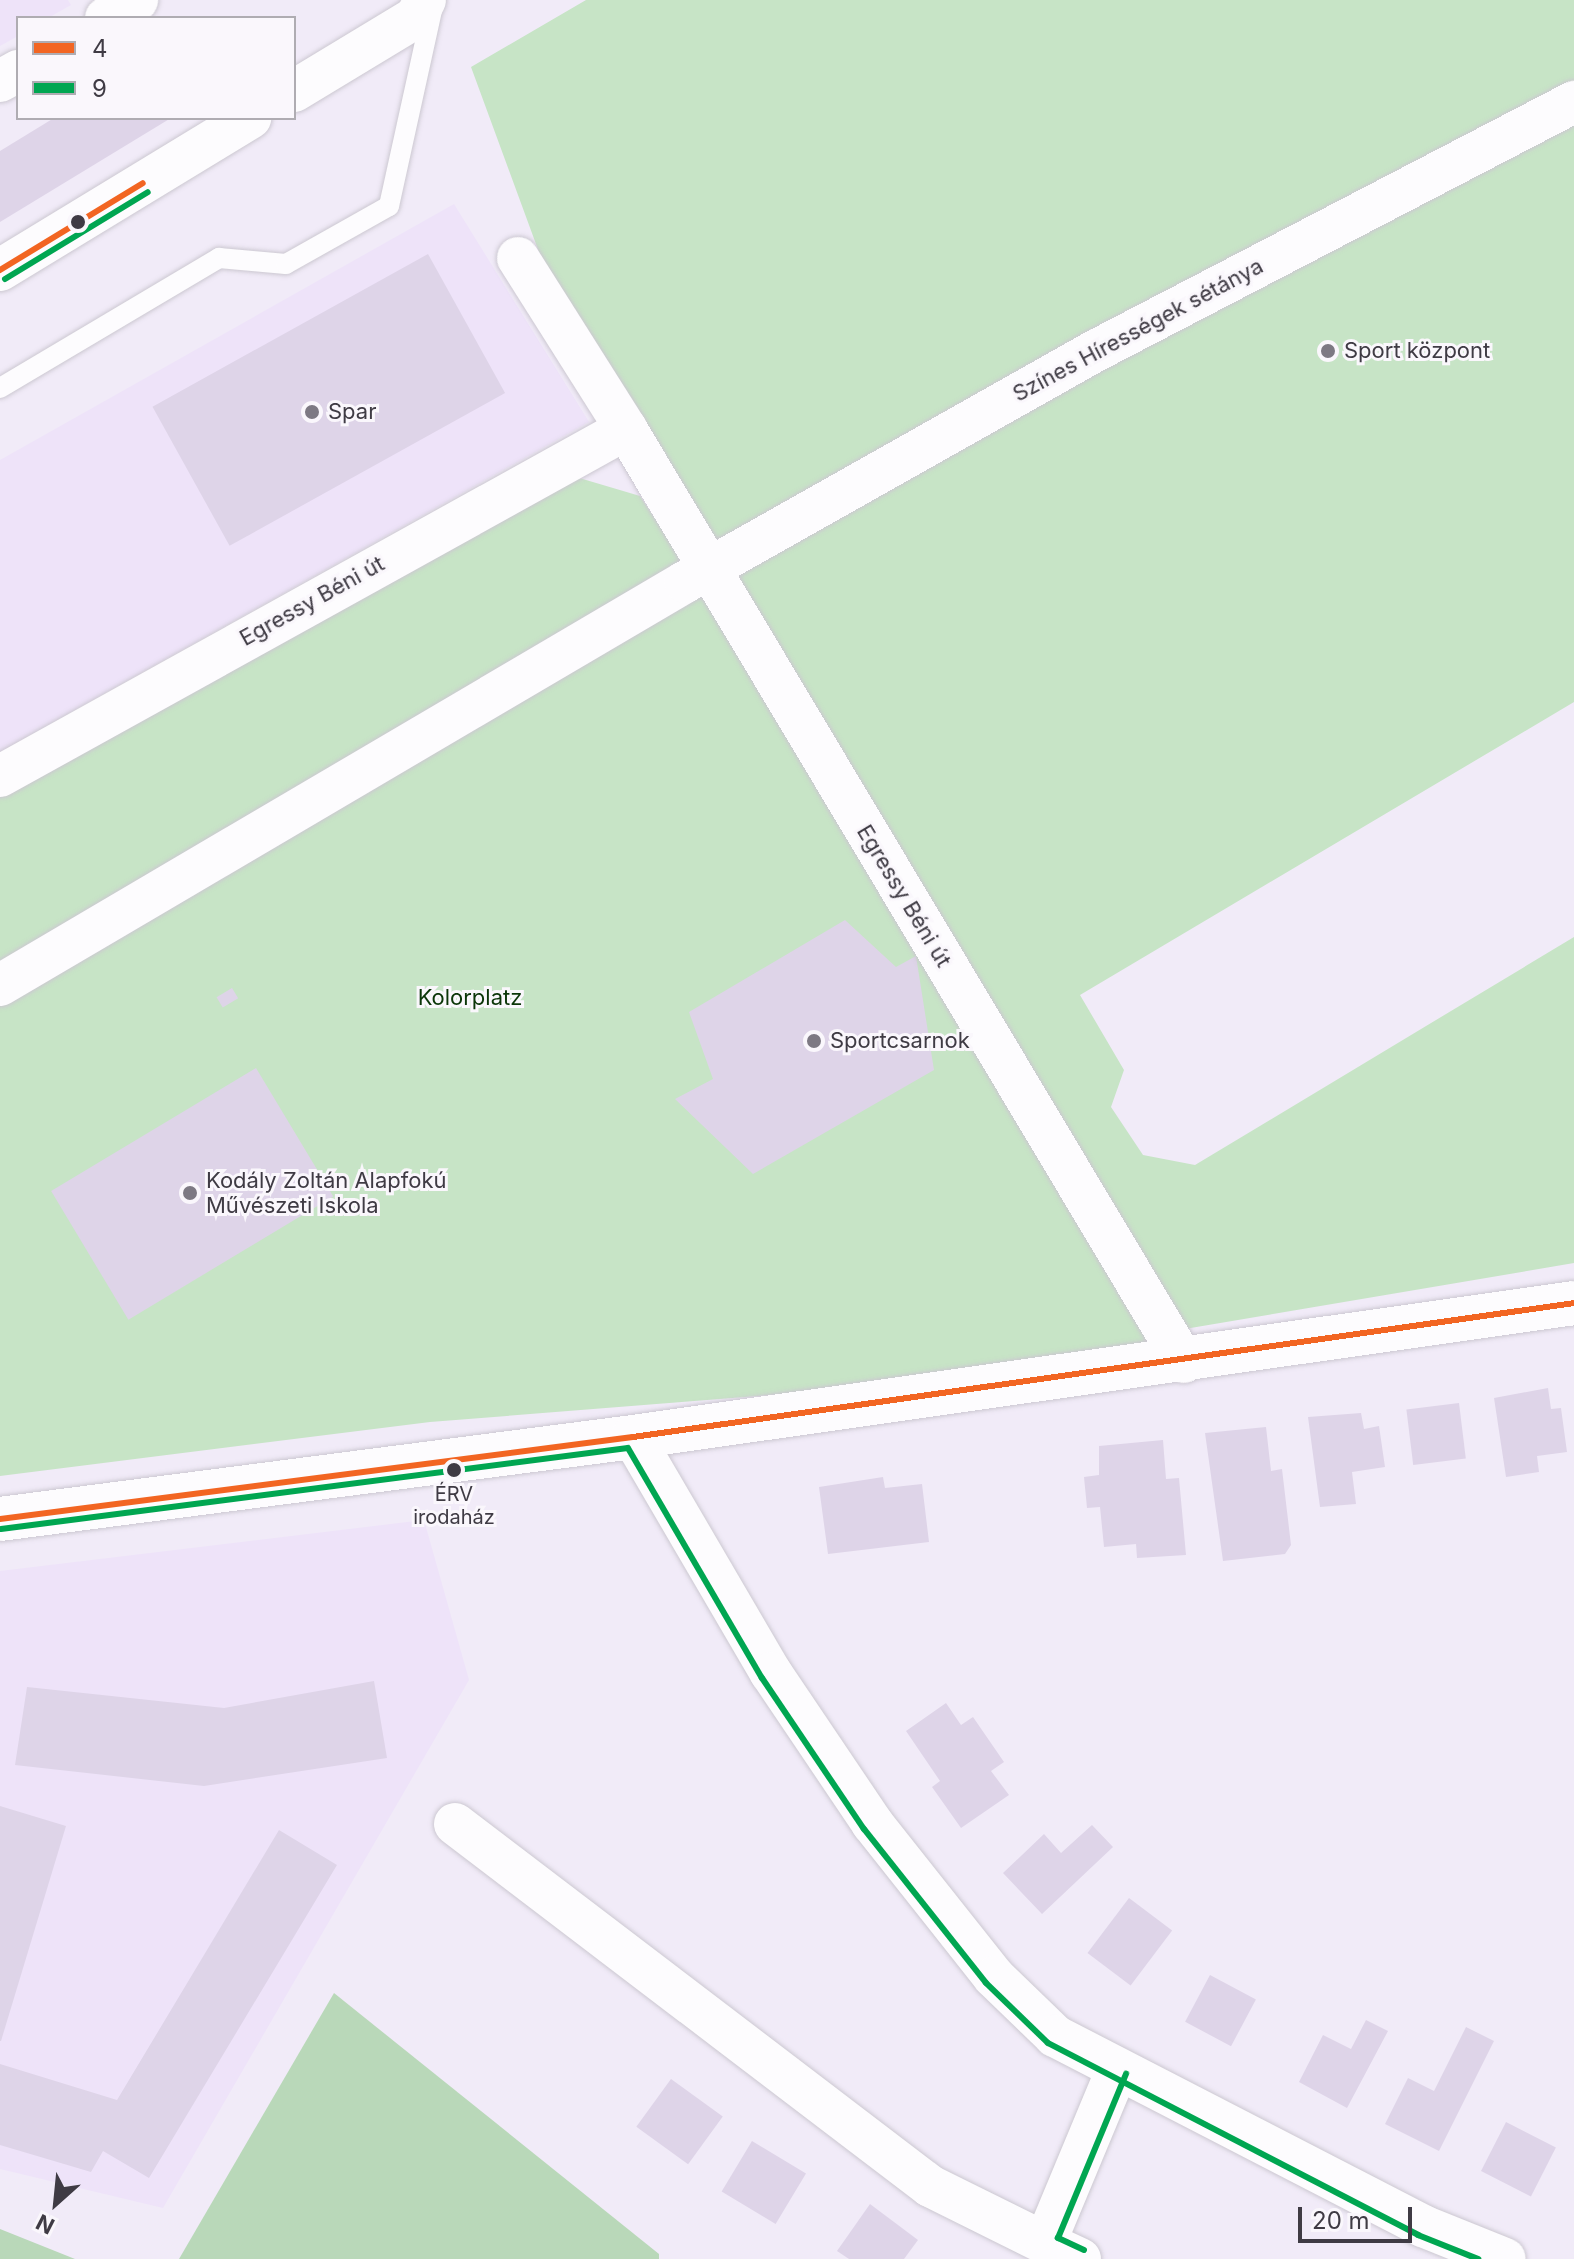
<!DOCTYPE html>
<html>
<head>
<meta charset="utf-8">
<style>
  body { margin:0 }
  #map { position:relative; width:1574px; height:2259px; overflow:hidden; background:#f1ebf8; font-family:Inter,sans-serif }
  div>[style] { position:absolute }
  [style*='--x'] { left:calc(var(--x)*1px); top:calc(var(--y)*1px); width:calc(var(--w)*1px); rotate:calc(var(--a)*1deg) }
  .built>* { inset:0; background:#eee3f9 }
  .green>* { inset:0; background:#c7e4c6 }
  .forest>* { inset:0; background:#b9d8b9 }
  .building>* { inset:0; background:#ded4e8; transform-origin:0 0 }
  .roads { filter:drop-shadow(0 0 2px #ccc8d1) drop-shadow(0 0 2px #ccc8d1) }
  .lane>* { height:20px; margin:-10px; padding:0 10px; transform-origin:10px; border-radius:10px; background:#fdfcfe }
  .street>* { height:42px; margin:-21px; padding:0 21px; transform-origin:21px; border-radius:21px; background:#fdfcfe }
  .secondary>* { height:44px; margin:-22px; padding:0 22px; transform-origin:22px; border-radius:22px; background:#fdfcfe }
  .bus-1>* { height:6px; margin:-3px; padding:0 3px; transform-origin:3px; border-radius:3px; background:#f26522 }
  .bus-2>* { height:6px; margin:-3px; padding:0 3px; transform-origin:3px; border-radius:3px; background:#00a651 }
  .dots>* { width:22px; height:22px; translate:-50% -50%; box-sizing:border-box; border:4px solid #faf7fc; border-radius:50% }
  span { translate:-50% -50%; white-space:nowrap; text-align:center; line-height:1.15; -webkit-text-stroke:6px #faf7fc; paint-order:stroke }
  .bus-label { font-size:20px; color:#3f3b44 }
  .street-label { font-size:22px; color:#3f3b44 }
  .poi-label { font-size:22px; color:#3f3b44 }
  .left { translate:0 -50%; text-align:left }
  .park-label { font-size:22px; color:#0b3608 }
  .legend { position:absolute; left:16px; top:16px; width:280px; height:104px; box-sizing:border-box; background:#faf7fc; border:2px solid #afacb2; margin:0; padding:10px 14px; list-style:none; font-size:24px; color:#3f3b44 }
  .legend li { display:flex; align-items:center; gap:16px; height:40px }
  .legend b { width:40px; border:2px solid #afacb2 }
  .north { position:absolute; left:16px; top:2163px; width:80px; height:80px; -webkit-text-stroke:6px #faf7fc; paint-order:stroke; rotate:207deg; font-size:22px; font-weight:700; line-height:32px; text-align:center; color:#3f3b44 }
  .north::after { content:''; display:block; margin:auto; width:28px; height:36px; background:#3f3b44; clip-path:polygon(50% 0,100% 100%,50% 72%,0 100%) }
  .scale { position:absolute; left:1298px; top:2207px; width:114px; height:36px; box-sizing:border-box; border:4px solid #3f3b44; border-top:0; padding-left:10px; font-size:24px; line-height:28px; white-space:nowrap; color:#3f3b44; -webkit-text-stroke:6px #faf7fc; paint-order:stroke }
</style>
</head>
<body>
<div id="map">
  <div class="built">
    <i style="clip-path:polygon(0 0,68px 0,71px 5px,48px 18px,18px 18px,18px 36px,0 46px)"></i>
    <i style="clip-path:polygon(454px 204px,589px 422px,0 752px,0 460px)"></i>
    <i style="clip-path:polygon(424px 1520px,469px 1680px,163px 2208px,0 2169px,0 1571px)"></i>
  </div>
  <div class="green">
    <i style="clip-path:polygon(586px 0,1574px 0,1574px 702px,1080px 995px,1124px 1070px,1111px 1107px,1143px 1155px,1195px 1165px,1574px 937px,1574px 1263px,1167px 1332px,1184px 1362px,430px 1422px,0 1476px,0 777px,549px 469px,640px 496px,902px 891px,540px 255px,471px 67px)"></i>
  </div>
  <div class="forest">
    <i style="clip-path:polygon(334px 1993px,659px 2254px,659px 2259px,179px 2259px)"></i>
    <i style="clip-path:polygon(0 2229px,75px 2259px,0 2259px)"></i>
  </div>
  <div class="building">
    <i style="clip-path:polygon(54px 118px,171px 118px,0 222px,0 151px)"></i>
    <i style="left:428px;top:254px;width:159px;height:315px;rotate:61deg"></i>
    <i style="clip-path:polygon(845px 920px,896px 967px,916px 956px,934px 1070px,753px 1174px,675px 1099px,713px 1079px,689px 1012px)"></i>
    <i style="left:232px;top:988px;width:12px;height:18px;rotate:59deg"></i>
    <i style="left:256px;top:1068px;width:150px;height:239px;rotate:59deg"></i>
    <i style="clip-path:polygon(1548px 1388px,1551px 1409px,1561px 1408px,1567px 1452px,1537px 1456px,1539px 1472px,1506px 1477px,1494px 1398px)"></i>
    <i style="left:1459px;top:1403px;width:56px;height:53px;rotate:83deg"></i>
    <i style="clip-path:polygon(1361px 1413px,1364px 1429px,1379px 1426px,1385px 1467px,1352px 1472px,1356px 1504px,1320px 1507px,1308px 1417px)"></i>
    <i style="clip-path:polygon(1266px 1427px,1271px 1471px,1282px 1469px,1291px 1545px,1285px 1554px,1223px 1561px,1205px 1433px)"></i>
    <i style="clip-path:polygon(1163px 1440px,1166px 1479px,1179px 1478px,1186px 1555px,1137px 1558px,1136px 1544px,1104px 1547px,1100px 1507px,1087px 1508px,1084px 1477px,1099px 1475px,1099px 1446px)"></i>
    <i style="clip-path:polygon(883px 1477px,885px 1488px,922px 1484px,929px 1542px,828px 1554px,819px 1487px)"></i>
    <i style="clip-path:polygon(374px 1681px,387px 1758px,204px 1786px,15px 1765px,27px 1687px,224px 1708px)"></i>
    <i style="clip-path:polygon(946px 1703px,961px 1725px,973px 1717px,1004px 1762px,991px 1771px,1009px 1795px,961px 1828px,932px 1787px,940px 1781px,906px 1731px)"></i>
    <i style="clip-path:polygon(0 1806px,66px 1826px,1px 2041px,0 2041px)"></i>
    <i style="clip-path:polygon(1092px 1825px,1113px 1847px,1042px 1914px,1003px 1873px,1044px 1834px,1061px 1853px)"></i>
    <i style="clip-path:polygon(279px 1830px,337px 1865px,149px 2178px,103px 2151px,91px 2172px,0 2145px,0 2064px,117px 2100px)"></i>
    <i style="left:1129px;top:1898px;width:54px;height:69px;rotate:37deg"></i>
    <i style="left:1210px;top:1975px;width:52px;height:53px;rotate:28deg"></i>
    <i style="clip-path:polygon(1366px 2020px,1388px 2031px,1347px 2108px,1299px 2082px,1323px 2035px,1351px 2049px)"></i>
    <i style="clip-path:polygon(1466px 2027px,1494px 2041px,1439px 2151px,1385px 2124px,1408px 2078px,1434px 2091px)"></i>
    <i style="left:671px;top:2079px;width:64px;height:59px;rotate:36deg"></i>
    <i style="left:1506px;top:2122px;width:56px;height:55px;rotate:27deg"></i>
    <i style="left:752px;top:2141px;width:63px;height:59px;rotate:31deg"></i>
    <i style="clip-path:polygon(870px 2204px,918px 2240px,904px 2259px,849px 2259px,837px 2251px)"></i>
  </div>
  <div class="roads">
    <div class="lane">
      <i style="--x:0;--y:388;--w:255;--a:-30.7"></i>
      <i style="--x:219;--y:258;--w:67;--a:5.1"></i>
      <i style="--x:286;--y:264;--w:118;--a:-29.4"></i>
      <i style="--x:389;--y:206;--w:201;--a:-77.6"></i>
    </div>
    <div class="street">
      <i style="--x:106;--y:18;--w:36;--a:-30"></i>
      <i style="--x:0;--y:81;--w:21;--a:-29"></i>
      <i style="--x:294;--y:91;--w:143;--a:-31.2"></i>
      <i style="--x:416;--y:17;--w:19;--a:-62"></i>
      <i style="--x:518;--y:258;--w:202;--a:57.7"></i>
      <i style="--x:626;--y:429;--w:1087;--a:59.12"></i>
      <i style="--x:0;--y:270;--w:293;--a:-31.3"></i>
      <i style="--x:0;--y:776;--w:716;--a:-29"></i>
      <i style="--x:0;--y:985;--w:795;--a:-30.47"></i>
      <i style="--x:685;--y:582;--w:473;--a:-29.4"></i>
      <i style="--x:1097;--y:350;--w:538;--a:-27.47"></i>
      <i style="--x:633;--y:1437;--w:273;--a:59.7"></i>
      <i style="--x:771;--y:1673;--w:181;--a:56"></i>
      <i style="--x:872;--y:1823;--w:196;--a:51.6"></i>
      <i style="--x:994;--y:1977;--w:85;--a:44"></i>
      <i style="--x:1055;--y:2036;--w:414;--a:27.3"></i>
      <i style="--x:1423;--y:2226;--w:88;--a:21.9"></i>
      <i style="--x:455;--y:1824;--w:597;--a:37.31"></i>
      <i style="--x:930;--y:2186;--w:128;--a:26.4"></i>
      <i style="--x:1080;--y:2259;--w:38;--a:-155"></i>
      <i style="--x:1045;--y:2243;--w:187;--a:-67.4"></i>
    </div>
    <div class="secondary">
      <i style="--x:0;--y:1519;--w:638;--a:-7.38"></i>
      <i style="--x:633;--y:1437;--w:950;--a:-8.1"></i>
    </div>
  </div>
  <div class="bus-1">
    <i style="--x:0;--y:270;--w:167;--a:-31.3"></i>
    <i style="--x:0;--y:1519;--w:638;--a:-7.38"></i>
    <i style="--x:633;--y:1437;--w:950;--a:-8.1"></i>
  </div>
  <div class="bus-2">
    <i style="--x:5;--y:279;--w:167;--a:-31.3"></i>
    <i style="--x:1;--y:1529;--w:632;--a:-7.36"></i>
    <i style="--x:628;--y:1448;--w:266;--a:59.8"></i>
    <i style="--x:762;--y:1678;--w:182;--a:56"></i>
    <i style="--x:864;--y:1829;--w:196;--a:51.6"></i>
    <i style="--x:986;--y:1983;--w:86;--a:44.1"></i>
    <i style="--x:1048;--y:2043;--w:417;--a:27.4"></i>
    <i style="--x:1418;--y:2235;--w:65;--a:21.8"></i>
    <i style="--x:1084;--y:2250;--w:29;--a:-155"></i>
    <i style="--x:1058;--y:2238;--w:178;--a:-67.5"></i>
  </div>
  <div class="dots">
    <i style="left:78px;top:222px;background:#3f3b44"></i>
    <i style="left:1328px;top:351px;background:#7d7983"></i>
    <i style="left:312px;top:412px;background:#7d7983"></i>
    <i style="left:814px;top:1041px;background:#7d7983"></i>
    <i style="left:190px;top:1193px;background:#7d7983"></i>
    <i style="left:454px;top:1470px;background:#3f3b44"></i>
  </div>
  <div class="bus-label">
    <span style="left:454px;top:1506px">ÉRV<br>irodaház</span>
  </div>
  <div class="street-label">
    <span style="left:1138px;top:330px;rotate:-28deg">Színes Hírességek sétánya</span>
    <span style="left:312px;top:601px;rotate:-29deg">Egressy Béni út</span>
    <span style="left:904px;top:896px;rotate:59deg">Egressy Béni út</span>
  </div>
  <div class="poi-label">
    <span class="left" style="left:1344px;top:351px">Sport központ</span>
    <span class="left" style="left:328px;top:412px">Spar</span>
    <span class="left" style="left:830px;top:1041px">Sportcsarnok</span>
    <span class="left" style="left:206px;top:1193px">Kodály Zoltán Alapfokú<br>Művészeti Iskola</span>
  </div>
  <div class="park-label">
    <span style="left:470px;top:998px">Kolorplatz</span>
  </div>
  <ul class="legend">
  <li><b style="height:10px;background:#f26522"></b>4</li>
  <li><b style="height:10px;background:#00a651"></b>9</li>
  </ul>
  <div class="north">N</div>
  <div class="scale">20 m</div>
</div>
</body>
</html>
